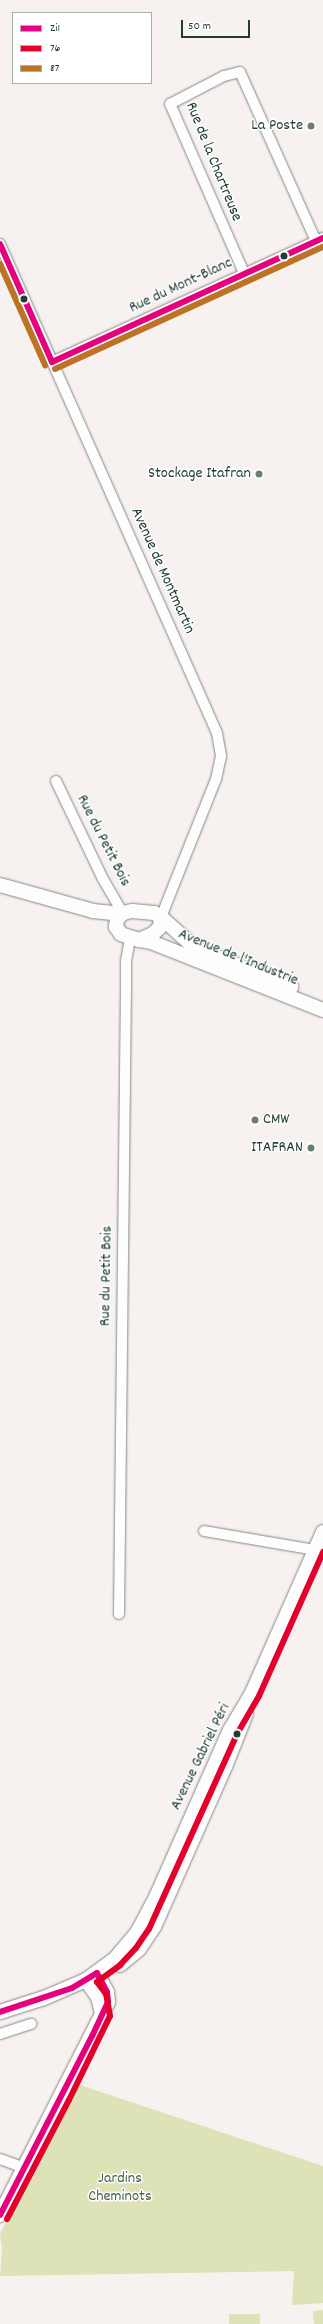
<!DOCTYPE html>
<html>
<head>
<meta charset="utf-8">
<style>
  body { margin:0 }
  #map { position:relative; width:323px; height:2324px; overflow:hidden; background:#f7f1f0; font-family:Dekko,sans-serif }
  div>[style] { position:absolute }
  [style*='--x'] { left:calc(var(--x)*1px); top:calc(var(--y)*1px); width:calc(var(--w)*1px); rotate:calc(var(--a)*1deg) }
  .green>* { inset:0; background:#dee2b7; transform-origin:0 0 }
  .roads { filter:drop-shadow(0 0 1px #868886) drop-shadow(0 0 1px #868886) }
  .street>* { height:10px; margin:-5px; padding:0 5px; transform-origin:5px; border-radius:5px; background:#fefdfd }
  .secondary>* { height:14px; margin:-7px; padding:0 7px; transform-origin:7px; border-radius:7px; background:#fefdfd }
  .bus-1>* { height:6px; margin:-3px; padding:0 3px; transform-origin:3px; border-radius:3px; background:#e5007d }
  .bus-2>* { height:6px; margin:-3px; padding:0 3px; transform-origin:3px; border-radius:3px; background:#e4002b }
  .bus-3>* { height:6px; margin:-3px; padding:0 3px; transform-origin:3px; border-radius:3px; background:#bc7326 }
  .dots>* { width:11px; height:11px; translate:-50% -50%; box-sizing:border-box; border:2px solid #fff; border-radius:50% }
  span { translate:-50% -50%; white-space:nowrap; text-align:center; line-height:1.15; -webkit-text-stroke:3px #fff; paint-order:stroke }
  .poi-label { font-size:16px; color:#1f3d34 }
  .right { translate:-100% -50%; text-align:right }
  .left { translate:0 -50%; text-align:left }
  .street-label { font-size:16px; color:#1f3d34 }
  .park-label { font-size:16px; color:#4a6349 }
  .legend { position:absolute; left:12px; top:12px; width:140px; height:72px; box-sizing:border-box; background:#fff; border:1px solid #a5b1ae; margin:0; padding:5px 7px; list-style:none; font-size:12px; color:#1f3d34 }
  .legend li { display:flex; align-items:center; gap:8px; height:20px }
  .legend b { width:20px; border:1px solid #a5b1ae }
  .scale { position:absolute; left:181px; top:20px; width:69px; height:18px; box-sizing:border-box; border:2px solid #1f3d34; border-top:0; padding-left:5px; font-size:12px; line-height:14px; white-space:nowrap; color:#1f3d34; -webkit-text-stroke:3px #fff; paint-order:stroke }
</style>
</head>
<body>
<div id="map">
  <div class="green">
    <i style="clip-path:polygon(77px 2084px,323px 2166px,323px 2303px,292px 2305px,294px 2271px,0 2276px,2px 2248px,0 2234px)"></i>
    <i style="clip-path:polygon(323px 2310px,323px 2324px,314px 2324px,313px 2311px)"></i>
    <i style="left:260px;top:2314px;width:10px;height:31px;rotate:90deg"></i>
  </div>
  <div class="roads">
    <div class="street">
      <i style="--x:0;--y:244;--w:535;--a:66.07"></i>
      <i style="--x:217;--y:733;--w:23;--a:80"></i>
      <i style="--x:221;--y:756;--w:24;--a:102"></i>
      <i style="--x:216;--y:779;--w:149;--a:111.7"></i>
      <i style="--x:244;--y:273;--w:184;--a:-113.6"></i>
      <i style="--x:170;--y:104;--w:61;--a:-27.4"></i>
      <i style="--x:224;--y:76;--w:16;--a:-14"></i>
      <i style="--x:240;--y:72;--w:185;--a:65.8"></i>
      <i style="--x:52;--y:362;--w:298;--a:-24.6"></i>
      <i style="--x:56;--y:781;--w:109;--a:64.4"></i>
      <i style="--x:103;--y:879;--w:39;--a:60"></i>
      <i style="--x:204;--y:1531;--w:113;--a:9.7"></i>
      <i style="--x:119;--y:1614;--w:626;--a:-89.36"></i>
      <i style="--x:126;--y:988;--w:27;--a:-90"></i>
      <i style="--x:126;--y:961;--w:23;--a:-80"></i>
      <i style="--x:0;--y:2034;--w:33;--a:-18"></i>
      <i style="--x:0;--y:2159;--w:27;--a:20"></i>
    </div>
    <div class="secondary">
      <i style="--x:0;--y:885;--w:97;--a:15.6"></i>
      <i style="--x:93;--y:911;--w:29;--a:6"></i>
      <i style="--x:132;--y:911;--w:22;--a:5"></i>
      <i style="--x:154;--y:913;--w:8;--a:30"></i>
      <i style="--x:161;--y:917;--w:10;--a:96"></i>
      <i style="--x:160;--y:927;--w:10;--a:135"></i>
      <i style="--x:153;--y:934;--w:15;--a:157"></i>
      <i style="--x:139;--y:940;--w:19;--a:-162"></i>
      <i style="--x:121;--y:934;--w:9;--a:-126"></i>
      <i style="--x:116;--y:927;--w:8;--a:-83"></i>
      <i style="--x:117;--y:919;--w:8;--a:-45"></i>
      <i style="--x:123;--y:913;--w:9;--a:-13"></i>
      <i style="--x:162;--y:918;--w:45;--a:42.3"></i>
      <i style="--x:195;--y:948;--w:104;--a:22.1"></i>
      <i style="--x:139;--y:940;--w:12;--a:9"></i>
      <i style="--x:151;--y:942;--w:185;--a:21.6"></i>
      <i style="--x:120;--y:1965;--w:25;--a:-40"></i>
      <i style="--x:139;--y:1949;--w:27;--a:-56"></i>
      <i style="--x:154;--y:1927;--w:175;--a:-66.1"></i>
      <i style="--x:225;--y:1767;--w:57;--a:-68.4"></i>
      <i style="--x:86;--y:1980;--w:21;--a:55"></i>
      <i style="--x:98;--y:1997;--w:16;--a:76"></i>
      <i style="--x:0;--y:2012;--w:46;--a:-17.7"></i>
      <i style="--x:44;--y:1998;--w:46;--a:-23.2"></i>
      <i style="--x:86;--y:1980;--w:34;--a:-36"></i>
      <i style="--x:114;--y:1960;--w:38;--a:-50"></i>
      <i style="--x:138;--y:1931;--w:38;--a:-62"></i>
      <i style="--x:156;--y:1897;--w:183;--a:-66.1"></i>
      <i style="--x:230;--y:1730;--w:43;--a:-59.3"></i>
      <i style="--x:252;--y:1693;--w:176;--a:-66.2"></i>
      <i style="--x:0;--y:2215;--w:239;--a:-63.1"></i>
      <i style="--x:108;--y:2002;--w:10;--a:-96"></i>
      <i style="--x:107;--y:1992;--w:21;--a:-118"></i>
    </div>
  </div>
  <div class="bus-1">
    <i style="--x:0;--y:244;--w:129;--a:66.2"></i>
    <i style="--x:52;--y:362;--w:298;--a:-24.6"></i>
    <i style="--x:0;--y:2012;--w:76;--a:-18.4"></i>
    <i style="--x:72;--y:1988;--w:29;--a:-31"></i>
    <i style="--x:97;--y:1973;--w:21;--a:62"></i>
    <i style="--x:107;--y:1992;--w:10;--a:84"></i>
    <i style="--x:108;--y:2002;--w:38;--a:115"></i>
    <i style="--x:92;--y:2036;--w:201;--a:117.2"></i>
  </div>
  <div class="bus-2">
    <i style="--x:7;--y:2219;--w:134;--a:-62.5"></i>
    <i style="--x:69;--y:2100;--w:93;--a:-64"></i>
    <i style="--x:110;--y:2016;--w:22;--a:-100"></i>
    <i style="--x:106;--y:1994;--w:15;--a:-127"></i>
    <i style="--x:97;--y:1982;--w:29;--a:-36"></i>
    <i style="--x:120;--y:1965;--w:23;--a:-47"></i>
    <i style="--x:136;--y:1948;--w:23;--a:-56"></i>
    <i style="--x:149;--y:1929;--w:214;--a:-65.7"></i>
    <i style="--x:237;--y:1734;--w:44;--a:-59.9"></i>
    <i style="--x:259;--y:1696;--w:158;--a:-66"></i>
  </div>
  <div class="bus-3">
    <i style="--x:0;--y:264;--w:111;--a:66"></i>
    <i style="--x:55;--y:369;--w:294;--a:-24.5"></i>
  </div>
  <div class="dots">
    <i style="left:311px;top:126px;background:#6b7c76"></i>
    <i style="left:284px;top:256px;background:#1f3d34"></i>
    <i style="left:24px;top:299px;background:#1f3d34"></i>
    <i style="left:259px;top:474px;background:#6b7c76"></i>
    <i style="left:255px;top:1120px;background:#6b7c76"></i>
    <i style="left:311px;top:1148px;background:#6b7c76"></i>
    <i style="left:237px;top:1734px;background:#1f3d34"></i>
  </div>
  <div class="poi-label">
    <span class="right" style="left:303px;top:126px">La Poste</span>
    <span class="right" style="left:251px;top:474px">Stockage Itafran</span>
    <span class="left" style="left:263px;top:1120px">CMW</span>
    <span class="right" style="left:303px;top:1148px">ITAFRAN</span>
  </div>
  <div class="street-label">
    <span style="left:213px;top:162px;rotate:68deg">Rue de la Chartreuse</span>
    <span style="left:181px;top:286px;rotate:-25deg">Rue du Mont-Blanc</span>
    <span style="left:162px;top:571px;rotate:66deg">Avenue de Montmartin</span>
    <span style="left:103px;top:841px;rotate:63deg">Rue du Petit Bois</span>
    <span style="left:238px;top:958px;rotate:22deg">Avenue de l'Industrie</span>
    <span style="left:107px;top:1276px;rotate:-89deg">Rue du Petit Bois</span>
    <span style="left:201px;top:1757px;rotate:-64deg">Avenue Gabriel Péri</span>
  </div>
  <div class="park-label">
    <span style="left:120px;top:2188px">Jardins<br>Cheminots</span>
  </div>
  <ul class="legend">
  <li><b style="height:5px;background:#e5007d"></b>Zi1</li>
  <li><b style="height:5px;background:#e4002b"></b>76</li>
  <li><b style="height:5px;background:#bc7326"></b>87</li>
  </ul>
  <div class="scale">50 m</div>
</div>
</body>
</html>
